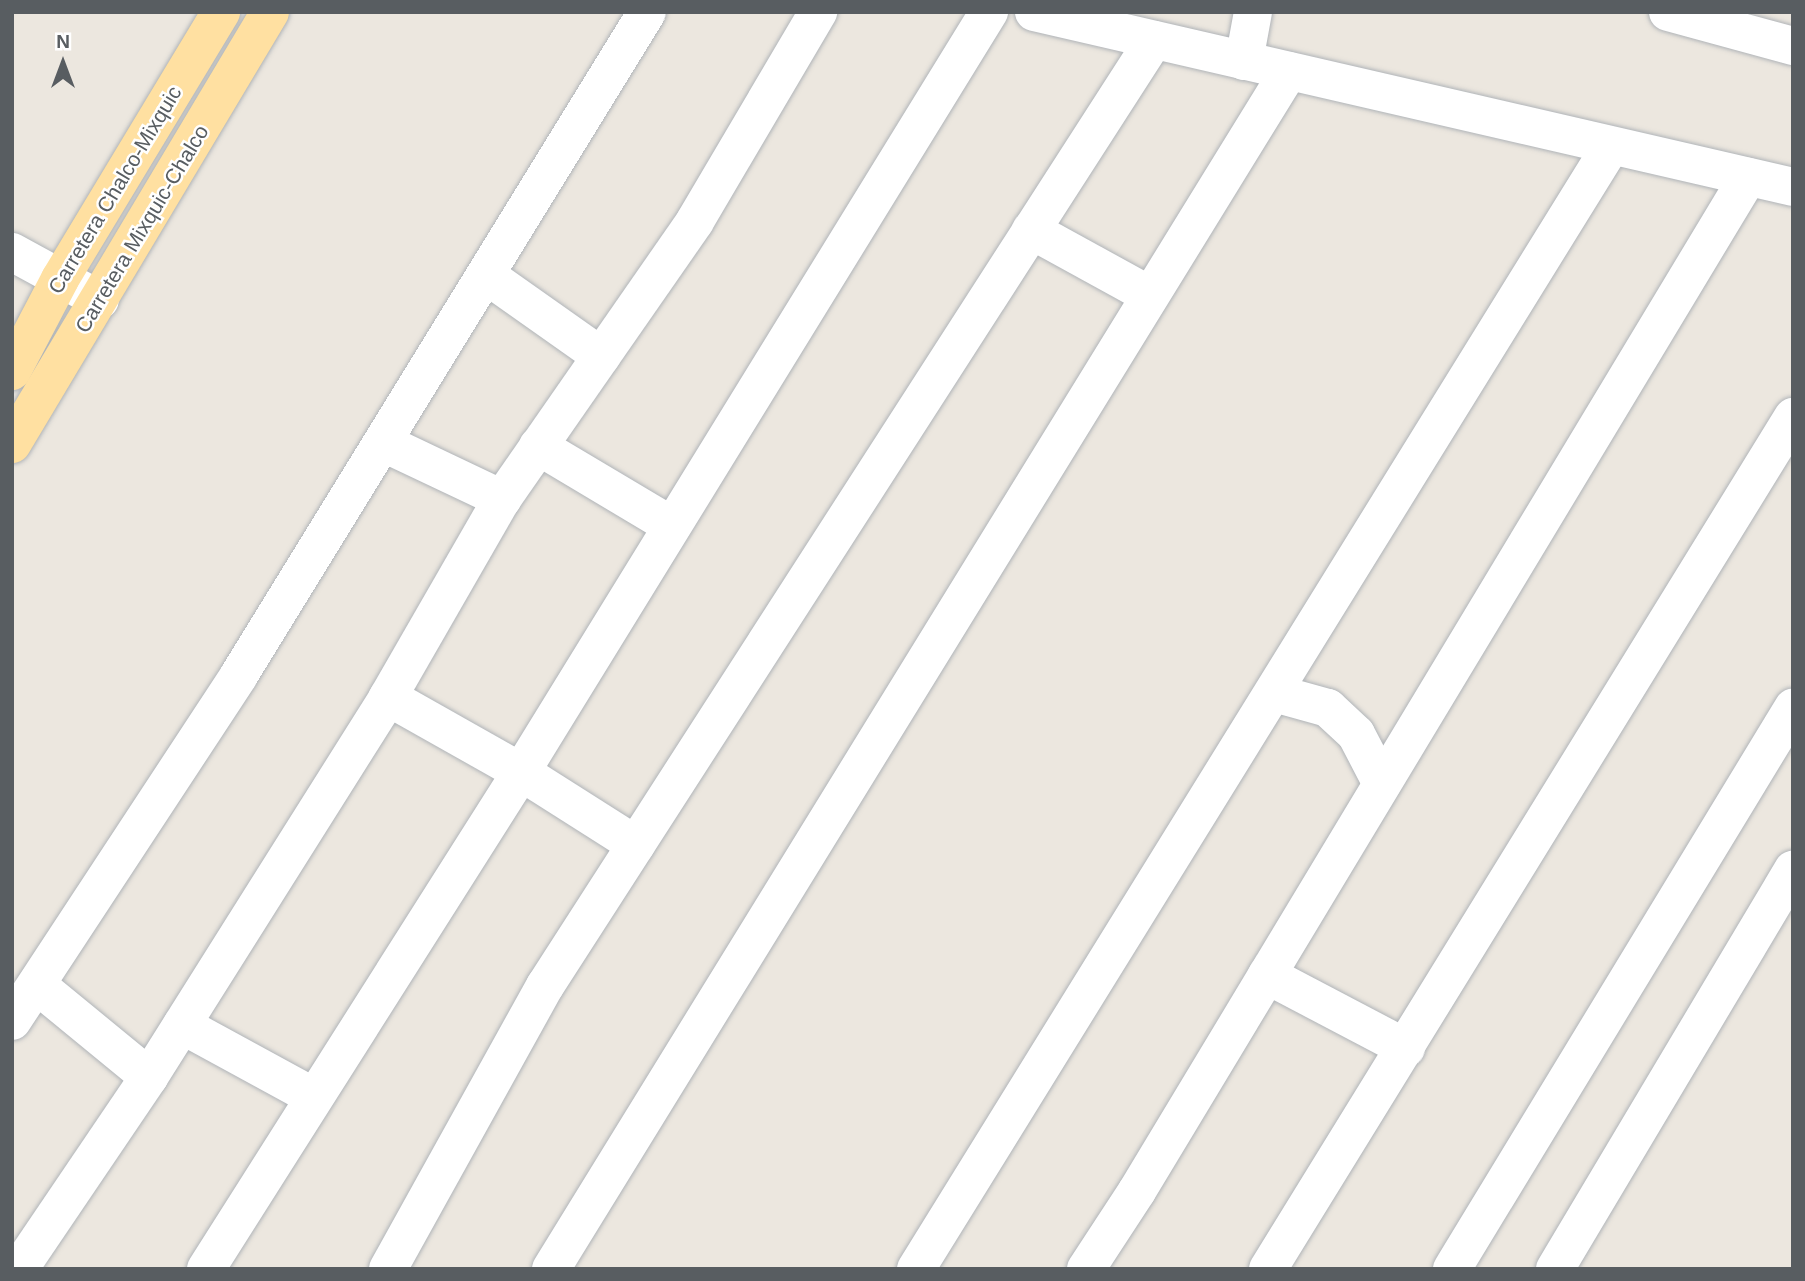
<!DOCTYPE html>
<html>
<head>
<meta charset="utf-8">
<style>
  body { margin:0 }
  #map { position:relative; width:1805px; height:1281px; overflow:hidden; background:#ece7df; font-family:Helvetica,sans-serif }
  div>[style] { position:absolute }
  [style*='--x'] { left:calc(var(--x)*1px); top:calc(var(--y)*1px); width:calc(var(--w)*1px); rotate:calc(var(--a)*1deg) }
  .roads { filter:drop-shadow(0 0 2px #b0b4b8) drop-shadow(0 0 2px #b0b4b8) }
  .minor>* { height:38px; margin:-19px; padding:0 19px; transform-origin:19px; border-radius:19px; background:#fff }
  .major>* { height:38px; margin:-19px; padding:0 19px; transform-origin:19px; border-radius:19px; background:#ffe0a1 }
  span { translate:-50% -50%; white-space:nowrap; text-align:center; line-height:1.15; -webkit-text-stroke:5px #fff; paint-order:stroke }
  .street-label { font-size:21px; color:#585d61 }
  .frame { position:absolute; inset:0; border:14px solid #585d61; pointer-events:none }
  .north { position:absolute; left:28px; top:28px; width:70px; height:70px; -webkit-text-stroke:5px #fff; paint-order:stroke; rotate:0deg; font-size:19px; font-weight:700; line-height:28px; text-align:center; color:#585d61 }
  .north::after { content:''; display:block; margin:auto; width:24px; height:32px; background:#585d61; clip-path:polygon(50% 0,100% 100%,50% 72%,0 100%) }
</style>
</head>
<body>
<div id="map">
  <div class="roads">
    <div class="minor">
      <i style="--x:1034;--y:12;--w:779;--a:12.98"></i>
      <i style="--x:1668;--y:12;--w:130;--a:15.2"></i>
      <i style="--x:1244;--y:61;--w:50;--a:-79.6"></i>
      <i style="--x:1031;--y:230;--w:135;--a:28.8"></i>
      <i style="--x:12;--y:252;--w:100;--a:28.6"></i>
      <i style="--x:486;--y:275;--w:141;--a:35.2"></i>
      <i style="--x:384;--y:443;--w:131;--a:25.4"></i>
      <i style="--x:538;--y:446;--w:156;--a:30.8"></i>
      <i style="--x:1274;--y:693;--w:56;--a:15.5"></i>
      <i style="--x:1328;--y:708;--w:38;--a:43"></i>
      <i style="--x:1356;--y:734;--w:56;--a:62.5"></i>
      <i style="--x:388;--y:697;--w:153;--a:29.4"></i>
      <i style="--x:521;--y:772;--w:136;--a:32.4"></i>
      <i style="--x:1267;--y:975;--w:157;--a:27.7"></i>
      <i style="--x:37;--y:985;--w:145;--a:39.4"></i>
      <i style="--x:12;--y:1021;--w:414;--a:-56.7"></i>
      <i style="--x:239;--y:675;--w:778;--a:-58.39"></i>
      <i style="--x:182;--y:1025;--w:150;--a:28.6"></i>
      <i style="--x:19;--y:1269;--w:232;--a:-55.9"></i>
      <i style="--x:149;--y:1077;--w:449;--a:-57.8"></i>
      <i style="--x:388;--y:697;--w:228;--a:-60.1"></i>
      <i style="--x:502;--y:499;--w:338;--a:-55.2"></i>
      <i style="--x:695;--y:221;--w:243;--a:-59.5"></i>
      <i style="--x:206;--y:1269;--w:588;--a:-57.63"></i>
      <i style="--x:521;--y:772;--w:893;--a:-58.38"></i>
      <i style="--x:388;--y:1269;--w:324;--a:-61"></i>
      <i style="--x:545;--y:986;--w:1125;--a:-57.23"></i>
      <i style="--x:551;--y:1269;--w:1407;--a:-58.37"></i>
      <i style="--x:916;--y:1269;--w:1321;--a:-58.25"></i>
      <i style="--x:1086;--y:1269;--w:93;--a:-56.8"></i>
      <i style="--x:1137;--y:1191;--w:1184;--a:-58.93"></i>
      <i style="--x:1268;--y:1269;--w:1001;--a:-58.36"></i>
      <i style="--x:1452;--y:1269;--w:657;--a:-58.71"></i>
      <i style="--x:1555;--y:1269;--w:465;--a:-59.2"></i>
    </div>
    <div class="major">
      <i style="--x:12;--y:371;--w:104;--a:-62.4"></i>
      <i style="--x:60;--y:279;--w:312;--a:-58.9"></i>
      <i style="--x:12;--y:444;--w:503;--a:-59.15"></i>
    </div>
  </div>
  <div class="street-label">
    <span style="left:115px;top:190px;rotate:-59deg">Carretera Chalco-Mixquic</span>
    <span style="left:142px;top:229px;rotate:-59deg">Carretera Mixquic-Chalco</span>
  </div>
  <div class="frame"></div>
  <div class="north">N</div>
</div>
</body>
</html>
